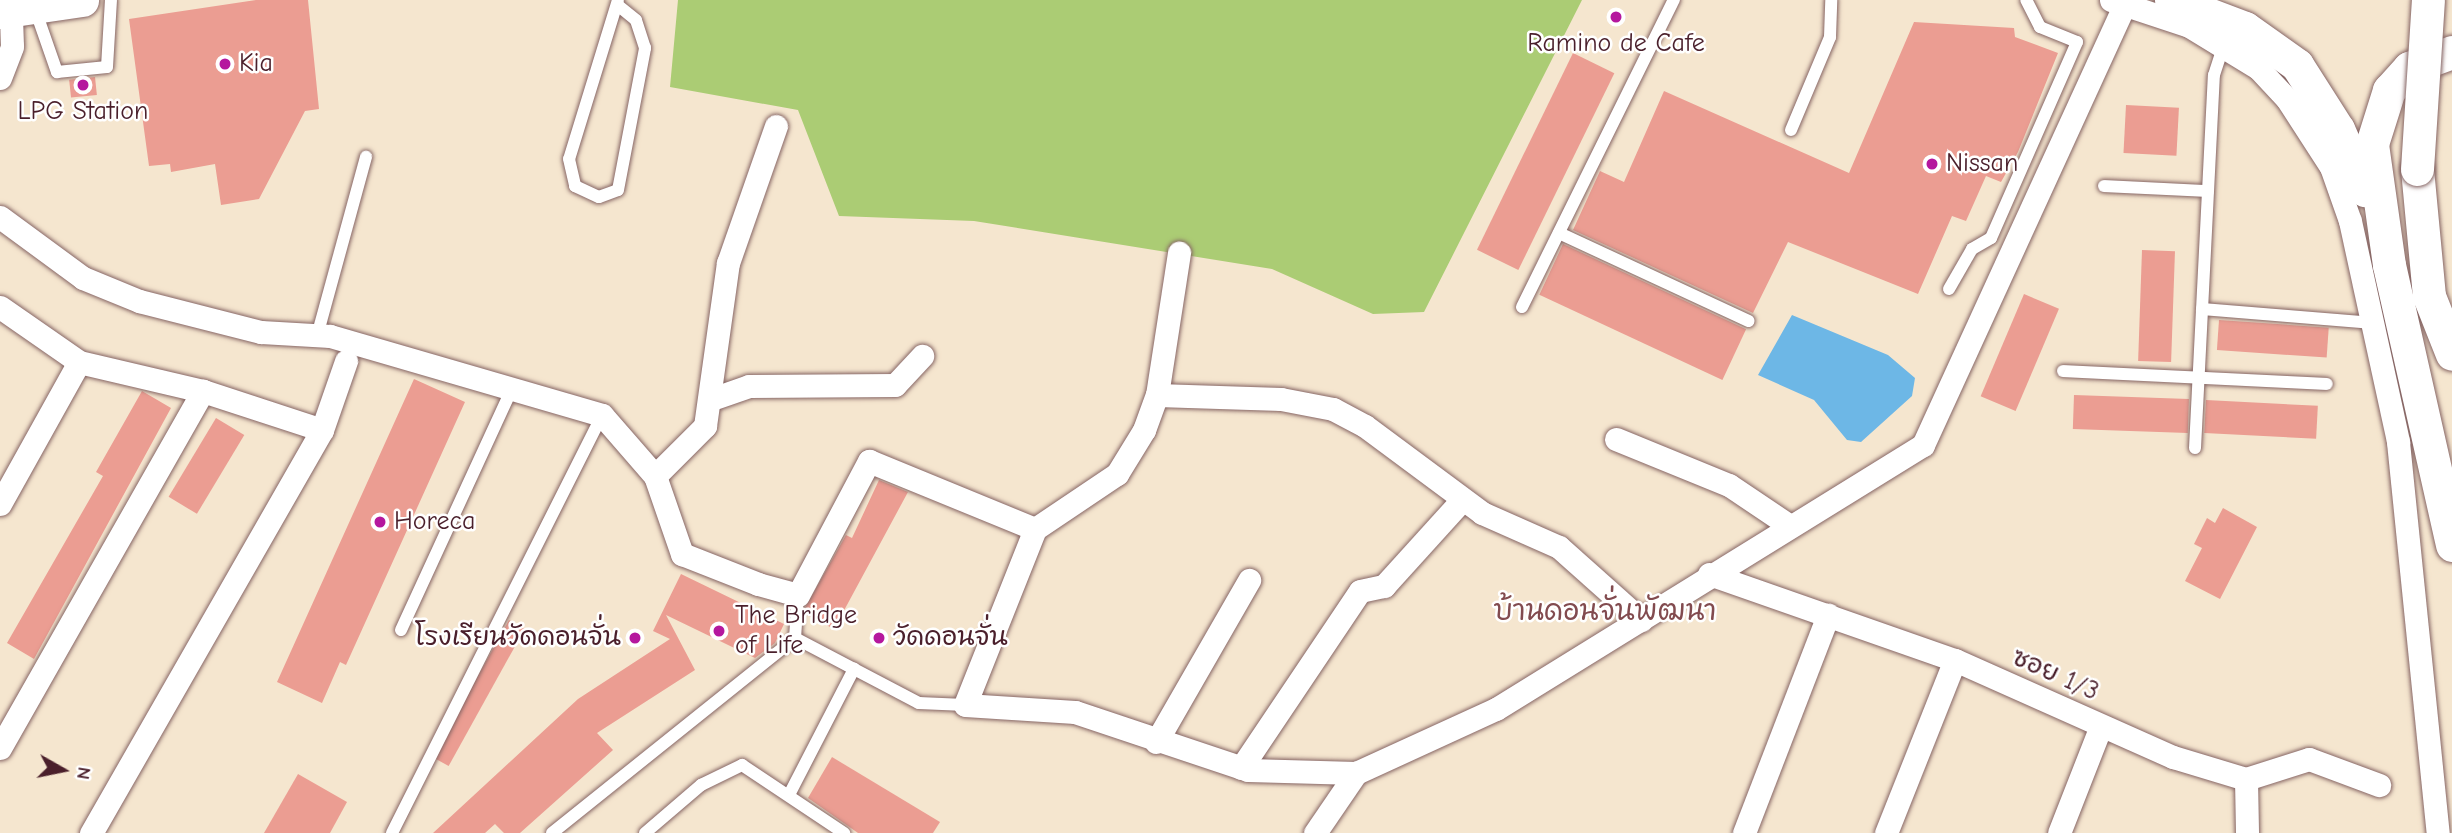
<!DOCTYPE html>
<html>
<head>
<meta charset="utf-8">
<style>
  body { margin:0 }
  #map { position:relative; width:2452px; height:833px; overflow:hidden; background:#f5e6cf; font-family:"Comic Neue","Playpen Sans Thai",sans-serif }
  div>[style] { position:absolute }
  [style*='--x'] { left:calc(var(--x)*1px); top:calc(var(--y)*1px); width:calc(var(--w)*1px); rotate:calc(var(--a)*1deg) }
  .green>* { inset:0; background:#abcc74 }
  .water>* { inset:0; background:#6db7e6 }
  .building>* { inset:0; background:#eb9d92; transform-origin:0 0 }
  .roads { filter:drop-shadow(0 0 2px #866564) drop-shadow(0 0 2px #866564) }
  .lane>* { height:12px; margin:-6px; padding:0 6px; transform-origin:6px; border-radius:6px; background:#fff }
  .street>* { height:23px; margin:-11.5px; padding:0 11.5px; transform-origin:11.5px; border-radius:11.5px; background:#fff }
  .secondary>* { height:33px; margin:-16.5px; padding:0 16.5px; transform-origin:16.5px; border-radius:16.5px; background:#fff }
  .bridges { filter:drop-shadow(0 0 2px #866564) drop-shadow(0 0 2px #866564) }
  .secondary-bridge>* { height:33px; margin:-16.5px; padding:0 16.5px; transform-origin:16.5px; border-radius:16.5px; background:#fff }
  .dots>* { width:19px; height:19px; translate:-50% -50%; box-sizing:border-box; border:4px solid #fff; border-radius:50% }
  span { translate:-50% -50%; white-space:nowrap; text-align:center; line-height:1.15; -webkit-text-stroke:5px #fff; paint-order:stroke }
  .poi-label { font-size:26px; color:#4a1f2b }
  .left { translate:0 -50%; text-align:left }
  .right { translate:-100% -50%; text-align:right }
  .street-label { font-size:26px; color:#4a1f2b }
  .neighbourhood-label { font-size:28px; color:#824b4f }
  .north { position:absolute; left:28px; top:735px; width:70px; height:70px; -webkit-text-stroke:5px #fff; paint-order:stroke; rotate:99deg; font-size:19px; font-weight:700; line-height:28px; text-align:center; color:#4a1f2b }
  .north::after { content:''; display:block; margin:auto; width:24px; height:32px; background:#4a1f2b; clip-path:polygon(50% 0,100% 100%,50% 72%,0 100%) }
</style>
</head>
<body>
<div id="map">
  <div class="green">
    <i style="clip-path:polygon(678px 0,1582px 0,1424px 312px,1373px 314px,1272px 269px,974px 221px,839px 216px,798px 110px,670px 87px)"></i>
  </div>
  <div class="water">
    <i style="clip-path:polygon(1792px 315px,1888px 355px,1915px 378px,1912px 396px,1861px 442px,1847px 440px,1814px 400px,1758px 375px)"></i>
  </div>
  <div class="building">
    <i style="clip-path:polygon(256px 0,308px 0,319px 109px,305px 111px,259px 199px,221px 205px,215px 164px,171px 172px,170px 164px,149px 166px,129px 19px)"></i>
    <i style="clip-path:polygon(1914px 22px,2014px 28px,2015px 37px,2058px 53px,2018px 152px,2001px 182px,1986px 176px,1966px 221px,1952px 216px,1918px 294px,1788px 242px,1753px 313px,1573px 230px,1600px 171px,1624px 182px,1664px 91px,1849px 173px)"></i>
    <i style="left:1573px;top:53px;width:46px;height:219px;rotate:26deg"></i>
    <i style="left:95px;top:77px;width:18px;height:26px;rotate:84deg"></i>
    <i style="left:2126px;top:105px;width:53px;height:48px;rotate:3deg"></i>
    <i style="left:1563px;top:244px;width:202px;height:56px;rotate:25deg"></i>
    <i style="left:2142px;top:250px;width:33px;height:111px;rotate:2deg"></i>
    <i style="left:2024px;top:294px;width:38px;height:111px;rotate:23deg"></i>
    <i style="left:2219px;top:320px;width:110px;height:30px;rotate:4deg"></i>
    <i style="clip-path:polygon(414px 379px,465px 402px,346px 665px,340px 662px,322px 703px,277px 682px)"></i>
    <i style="clip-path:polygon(142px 391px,171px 408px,34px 659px,7px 643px,103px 476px,96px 472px)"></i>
    <i style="left:2074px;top:395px;width:115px;height:34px;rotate:2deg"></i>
    <i style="left:2206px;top:400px;width:112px;height:33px;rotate:3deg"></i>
    <i style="left:216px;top:418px;width:33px;height:92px;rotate:31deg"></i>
    <i style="clip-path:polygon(879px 480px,908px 492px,834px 629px,805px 614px,806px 606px,846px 535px,852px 538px)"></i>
    <i style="clip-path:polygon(2223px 508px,2257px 527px,2220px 599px,2185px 581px,2202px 548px,2194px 544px,2207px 518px,2215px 523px)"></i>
    <i style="clip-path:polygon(681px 574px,784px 624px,775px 643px,755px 658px,666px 615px,695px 670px,597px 733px,613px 750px,520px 833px,504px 833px,495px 824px,485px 833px,433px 833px,578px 699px,670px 639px,653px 631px)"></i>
    <i style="left:509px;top:620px;width:18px;height:157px;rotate:29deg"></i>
    <i style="clip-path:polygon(832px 757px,940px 822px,933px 833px,858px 833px,808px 798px)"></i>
    <i style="clip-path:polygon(298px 774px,347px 802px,330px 833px,264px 833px)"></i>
  </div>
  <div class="roads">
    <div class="lane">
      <i style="--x:618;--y:0;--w:166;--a:107.1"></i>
      <i style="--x:569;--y:159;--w:28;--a:77"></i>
      <i style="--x:575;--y:186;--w:26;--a:25"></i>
      <i style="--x:599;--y:197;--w:20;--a:-20"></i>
      <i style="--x:618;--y:190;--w:145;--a:-79.2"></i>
      <i style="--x:645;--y:48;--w:29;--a:-108"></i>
      <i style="--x:636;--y:20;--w:22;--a:-141"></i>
      <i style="--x:35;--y:9;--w:67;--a:70.8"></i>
      <i style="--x:57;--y:72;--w:50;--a:-5.7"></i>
      <i style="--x:107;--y:67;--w:67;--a:-86.6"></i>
      <i style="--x:1791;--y:130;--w:101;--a:-67.2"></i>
      <i style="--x:1830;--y:37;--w:37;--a:-88"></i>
      <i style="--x:2104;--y:186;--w:104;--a:2.8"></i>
      <i style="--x:1559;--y:233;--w:209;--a:24.9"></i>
      <i style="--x:1949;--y:289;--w:46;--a:-60.1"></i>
      <i style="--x:1972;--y:249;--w:22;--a:-30"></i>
      <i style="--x:1991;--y:238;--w:214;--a:-66.3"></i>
      <i style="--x:2077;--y:42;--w:40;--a:-158"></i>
      <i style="--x:2040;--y:27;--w:30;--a:-117"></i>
      <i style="--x:1522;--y:307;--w:343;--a:-63.7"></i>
      <i style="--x:2202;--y:309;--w:172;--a:4.7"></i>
      <i style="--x:317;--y:336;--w:186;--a:-74.7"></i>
      <i style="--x:2063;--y:371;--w:264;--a:2.8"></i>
      <i style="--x:2195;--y:448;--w:373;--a:-87.1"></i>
      <i style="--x:2214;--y:75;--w:33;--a:-72"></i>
      <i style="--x:401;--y:630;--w:261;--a:-65.3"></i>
      <i style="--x:795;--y:638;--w:43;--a:-86"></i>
      <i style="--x:790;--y:793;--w:140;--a:-62.7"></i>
      <i style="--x:392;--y:833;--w:468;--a:-63.3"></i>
      <i style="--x:552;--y:833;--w:312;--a:-38.7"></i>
      <i style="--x:795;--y:638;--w:140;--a:27.7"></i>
      <i style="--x:919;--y:703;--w:46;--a:2.5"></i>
      <i style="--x:645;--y:833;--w:74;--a:-40.6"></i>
      <i style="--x:701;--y:785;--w:46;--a:-26"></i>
      <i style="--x:742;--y:765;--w:123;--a:33.7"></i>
    </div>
    <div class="street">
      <i style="--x:2111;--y:0;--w:82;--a:18.4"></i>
      <i style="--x:2189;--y:26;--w:81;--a:31.3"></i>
      <i style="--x:2258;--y:68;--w:42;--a:46.9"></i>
      <i style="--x:2287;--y:99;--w:81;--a:57.1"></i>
      <i style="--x:2331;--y:167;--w:57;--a:70.6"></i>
      <i style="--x:2350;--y:221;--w:226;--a:77.7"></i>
      <i style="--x:2398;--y:442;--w:393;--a:84.2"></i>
      <i style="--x:0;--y:78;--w:34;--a:-69"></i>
      <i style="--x:12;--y:46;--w:35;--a:-92"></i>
      <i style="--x:0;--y:217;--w:103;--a:36.3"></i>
      <i style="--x:83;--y:278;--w:61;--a:22.3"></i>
      <i style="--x:139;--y:301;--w:126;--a:14.3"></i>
      <i style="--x:261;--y:332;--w:69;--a:3.3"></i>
      <i style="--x:330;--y:336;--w:283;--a:16.2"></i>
      <i style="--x:602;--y:415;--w:81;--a:49"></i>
      <i style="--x:655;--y:476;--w:83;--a:70.9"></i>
      <i style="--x:682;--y:554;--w:82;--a:21.5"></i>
      <i style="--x:758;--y:584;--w:41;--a:15.4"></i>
      <i style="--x:798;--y:595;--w:152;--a:-62.1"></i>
      <i style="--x:869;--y:461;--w:179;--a:22.3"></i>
      <i style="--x:0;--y:307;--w:96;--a:34.8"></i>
      <i style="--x:79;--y:362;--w:127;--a:13.2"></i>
      <i style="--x:203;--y:391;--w:125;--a:18.1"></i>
      <i style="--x:322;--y:430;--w:465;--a:119.8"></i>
      <i style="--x:1157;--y:395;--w:124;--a:1.8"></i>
      <i style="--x:1281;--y:399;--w:53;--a:10.9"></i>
      <i style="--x:1333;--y:409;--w:36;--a:28"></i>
      <i style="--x:1365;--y:426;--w:146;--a:36.6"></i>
      <i style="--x:1482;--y:513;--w:84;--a:23.8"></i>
      <i style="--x:1559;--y:547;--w:110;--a:41.7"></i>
      <i style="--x:709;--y:400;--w:42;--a:-19.3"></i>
      <i style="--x:749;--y:386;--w:146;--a:-0.4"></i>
      <i style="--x:895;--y:385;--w:40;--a:-47"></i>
      <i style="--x:322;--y:430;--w:73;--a:-70.8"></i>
      <i style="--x:1616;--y:439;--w:122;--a:22.2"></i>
      <i style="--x:1729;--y:485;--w:73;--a:33.9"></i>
      <i style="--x:655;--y:476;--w:71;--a:-45"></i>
      <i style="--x:705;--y:426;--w:165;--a:-82"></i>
      <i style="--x:728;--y:263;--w:145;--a:-70.7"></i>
      <i style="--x:0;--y:504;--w:162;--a:-60.9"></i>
      <i style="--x:1035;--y:529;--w:189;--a:111.7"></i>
      <i style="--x:965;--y:705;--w:110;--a:3.6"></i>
      <i style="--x:1075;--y:712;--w:182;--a:18.5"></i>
      <i style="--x:1248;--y:770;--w:108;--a:1.6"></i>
      <i style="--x:1356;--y:773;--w:154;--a:-24.6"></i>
      <i style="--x:1496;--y:709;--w:502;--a:-31.73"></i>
      <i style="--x:1923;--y:445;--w:485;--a:-65.4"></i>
      <i style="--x:1035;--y:529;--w:99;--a:-33.9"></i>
      <i style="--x:1117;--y:474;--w:52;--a:-58.5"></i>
      <i style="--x:1144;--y:430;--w:37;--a:-70"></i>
      <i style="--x:1157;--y:395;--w:144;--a:-81.2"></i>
      <i style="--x:1709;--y:574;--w:261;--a:19.3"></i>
      <i style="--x:1955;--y:660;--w:239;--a:24"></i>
      <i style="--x:2173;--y:757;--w:76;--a:16.8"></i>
      <i style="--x:2246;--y:779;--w:66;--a:-17.6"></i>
      <i style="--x:2309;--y:759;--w:75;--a:20.4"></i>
      <i style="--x:1156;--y:742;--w:187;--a:-60.1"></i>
      <i style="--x:0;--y:748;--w:411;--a:-60.4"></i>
      <i style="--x:1241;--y:768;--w:213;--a:-56.1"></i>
      <i style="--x:1360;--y:591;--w:25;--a:-12"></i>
      <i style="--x:1384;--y:586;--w:116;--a:-47.8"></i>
      <i style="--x:2246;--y:779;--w:54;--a:88.9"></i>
      <i style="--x:1315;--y:833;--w:73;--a:-55.7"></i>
      <i style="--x:1744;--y:833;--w:234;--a:-68.9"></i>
      <i style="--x:1886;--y:833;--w:186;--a:-68.3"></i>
      <i style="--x:2059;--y:833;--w:115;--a:-68.6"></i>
    </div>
    <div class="secondary">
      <i style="--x:2171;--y:0;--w:79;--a:20.7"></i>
      <i style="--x:2245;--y:28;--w:64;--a:35.4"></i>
      <i style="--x:2297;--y:65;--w:76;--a:57.4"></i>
      <i style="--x:2338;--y:129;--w:67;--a:66.1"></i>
      <i style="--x:0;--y:12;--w:83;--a:-8.3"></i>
      <i style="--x:2452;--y:52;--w:46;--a:159.6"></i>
      <i style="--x:2409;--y:68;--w:30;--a:132"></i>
      <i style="--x:2389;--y:90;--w:57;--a:107.5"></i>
      <i style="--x:2372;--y:144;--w:122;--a:82"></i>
      <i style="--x:2389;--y:265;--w:287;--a:77.3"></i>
      <i style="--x:2417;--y:169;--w:128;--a:84.6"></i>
      <i style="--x:2429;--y:296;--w:62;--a:68.4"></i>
    </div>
  </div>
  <div class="bridges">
    <div class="secondary-bridge">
      <i style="--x:2417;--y:169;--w:169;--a:-86.3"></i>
    </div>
  </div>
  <div class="dots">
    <i style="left:1616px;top:17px;background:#b5179e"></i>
    <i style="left:225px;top:64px;background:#b5179e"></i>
    <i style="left:83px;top:85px;background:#b5179e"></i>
    <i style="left:1932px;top:164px;background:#b5179e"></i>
    <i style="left:380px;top:522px;background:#b5179e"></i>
    <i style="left:719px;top:631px;background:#b5179e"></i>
    <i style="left:635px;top:638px;background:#b5179e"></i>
    <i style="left:879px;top:638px;background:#b5179e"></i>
  </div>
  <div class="poi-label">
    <span style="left:1616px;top:44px">Ramino de Cafe</span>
    <span class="left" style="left:239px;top:64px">Kia</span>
    <span style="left:83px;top:112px">LPG Station</span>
    <span class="left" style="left:1946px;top:164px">Nissan</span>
    <span class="left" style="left:394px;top:522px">Horeca</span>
    <span class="left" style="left:735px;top:631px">The Bridge<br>of Life</span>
    <span class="right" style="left:621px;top:638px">โรงเรียนวัดดอนจั่น</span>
    <span class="left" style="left:893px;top:638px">วัดดอนจั่น</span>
  </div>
  <div class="street-label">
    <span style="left:2055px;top:675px;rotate:24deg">ซอย 1/3</span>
  </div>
  <div class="neighbourhood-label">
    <span style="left:1605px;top:611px">บ้านดอนจั่นพัฒนา</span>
  </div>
  <div class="north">N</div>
</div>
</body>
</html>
